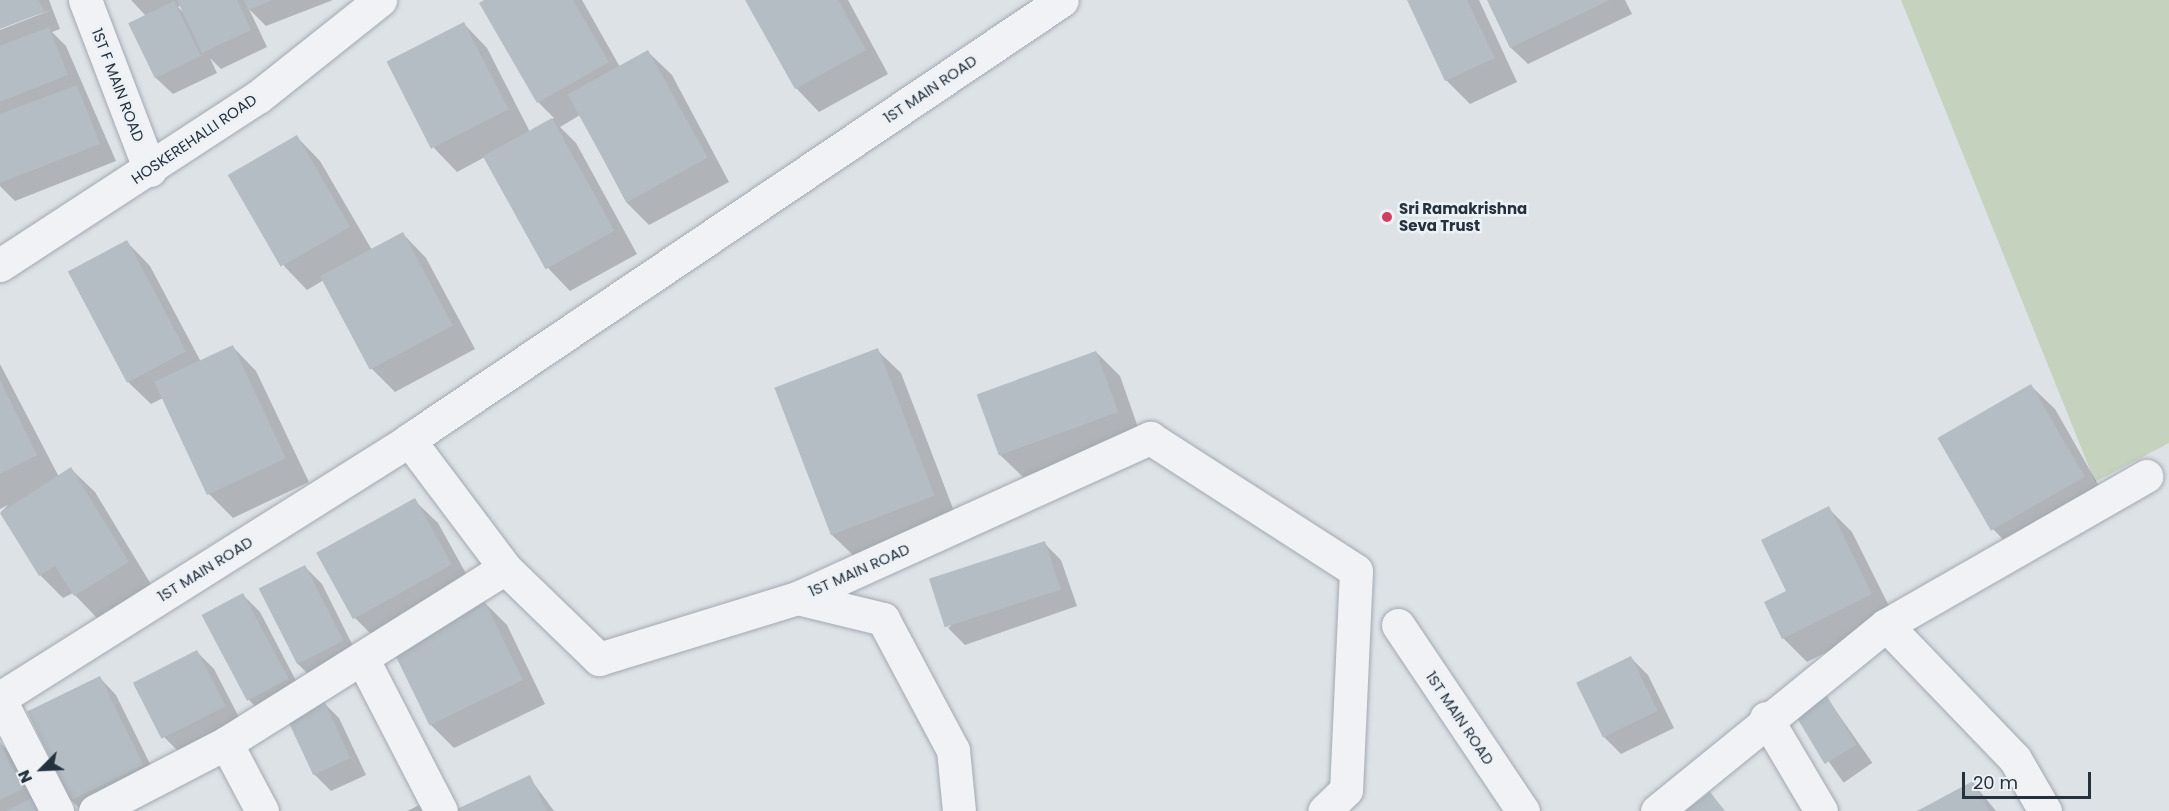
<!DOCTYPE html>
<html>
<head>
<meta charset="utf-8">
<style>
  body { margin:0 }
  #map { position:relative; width:2169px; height:811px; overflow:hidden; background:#dde2e7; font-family:Poppins,sans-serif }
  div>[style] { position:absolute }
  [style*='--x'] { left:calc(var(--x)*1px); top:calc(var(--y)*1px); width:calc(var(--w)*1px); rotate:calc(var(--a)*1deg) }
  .green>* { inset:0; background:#c4d2be }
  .shadow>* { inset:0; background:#0003; transform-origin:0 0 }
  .building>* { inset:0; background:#b4bcc4; transform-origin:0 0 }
  .roads { filter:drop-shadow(0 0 2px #a2a9b1) drop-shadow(0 0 2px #a2a9b1) }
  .minor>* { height:33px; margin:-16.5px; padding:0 16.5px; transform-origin:16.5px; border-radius:16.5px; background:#f0f2f6 }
  .dots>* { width:16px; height:16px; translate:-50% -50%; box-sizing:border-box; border:3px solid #ecf1f5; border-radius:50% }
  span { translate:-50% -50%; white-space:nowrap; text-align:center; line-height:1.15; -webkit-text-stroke:5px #ecf1f5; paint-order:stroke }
  .street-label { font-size:15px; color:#26313e }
  .poi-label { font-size:15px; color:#26313e; font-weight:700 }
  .left { translate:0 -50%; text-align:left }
  .north { position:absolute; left:12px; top:739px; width:60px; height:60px; -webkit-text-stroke:4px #ecf1f5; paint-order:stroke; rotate:246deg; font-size:16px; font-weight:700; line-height:24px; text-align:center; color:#26313e }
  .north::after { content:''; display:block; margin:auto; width:21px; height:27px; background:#26313e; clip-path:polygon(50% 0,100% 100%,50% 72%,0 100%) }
  .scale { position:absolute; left:1962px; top:772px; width:129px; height:27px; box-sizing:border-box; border:3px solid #26313e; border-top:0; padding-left:8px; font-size:18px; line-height:21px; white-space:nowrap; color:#26313e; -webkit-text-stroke:4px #ecf1f5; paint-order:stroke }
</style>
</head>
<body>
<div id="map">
  <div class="green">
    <i style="clip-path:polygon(1901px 0,2169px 0,2169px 443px,2095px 482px)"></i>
  </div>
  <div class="shadow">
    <i style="clip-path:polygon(0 0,49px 0,60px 29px,52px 32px,66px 46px,116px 161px,15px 201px,0 186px,0 30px,51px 10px,0 27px)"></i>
    <i style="clip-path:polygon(evenodd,131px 0,333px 0,266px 26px,249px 9px,267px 47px,221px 69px,210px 58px,217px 73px,173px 94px,156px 78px,130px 24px,146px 16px,131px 0,182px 5px,186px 15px,178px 7px,182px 5px)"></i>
    <i style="clip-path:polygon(487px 0,582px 0,620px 67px,648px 52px,672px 75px,729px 182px,649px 225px,626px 202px,580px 115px,560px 127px,576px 143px,637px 254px,570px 291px,547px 267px,485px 157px,457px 172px,434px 148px,464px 24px,487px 48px,530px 132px,554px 118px,538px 102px)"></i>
    <i style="clip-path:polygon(747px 0,848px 0,888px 74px,819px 112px,796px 88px)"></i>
    <i style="clip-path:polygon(1409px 0,1479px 0,1517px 82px,1470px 104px,1446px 80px)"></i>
    <i style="clip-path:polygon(1488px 0,1625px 0,1632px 14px,1528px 64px,1511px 48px)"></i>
    <i style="clip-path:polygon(297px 137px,320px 161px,372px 250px,403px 234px,426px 258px,475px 349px,395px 392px,371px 368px,324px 280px,307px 290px,284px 266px)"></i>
    <i style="clip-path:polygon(127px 242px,150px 266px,201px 362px,233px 347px,256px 371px,309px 482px,233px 518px,209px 494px,163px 398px,151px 404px,127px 381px)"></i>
    <i style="clip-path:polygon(877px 350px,901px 373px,957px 519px,856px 558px,832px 535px,776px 389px)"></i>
    <i style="clip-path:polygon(1096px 352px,1120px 376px,1141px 436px,1023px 477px,999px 454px)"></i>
    <i style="clip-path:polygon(0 364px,59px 477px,71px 469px,95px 492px,152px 586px,98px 619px,73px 593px,63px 598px,40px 575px,1px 512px,8px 505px,0 509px)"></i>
    <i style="clip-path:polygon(2031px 386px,2055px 409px,2107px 500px,2016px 553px,1993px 529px,1940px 438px)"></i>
    <i style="clip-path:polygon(414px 500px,438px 523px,474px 588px,378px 641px,354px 617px,318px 553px)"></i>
    <i style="clip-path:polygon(1828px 508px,1852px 532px,1895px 618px,1807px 662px,1783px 638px,1766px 603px,1788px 592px)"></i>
    <i style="clip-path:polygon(1044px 543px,1061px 560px,1077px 606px,965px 645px,948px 628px)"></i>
    <i style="clip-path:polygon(305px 567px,322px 584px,359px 658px,315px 681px,298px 664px)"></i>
    <i style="clip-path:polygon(243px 595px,260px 612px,304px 696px,265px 716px,248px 699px)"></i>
    <i style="clip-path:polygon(484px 602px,507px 625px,545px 704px,454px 748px,430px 724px)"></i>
    <i style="clip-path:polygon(197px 652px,214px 669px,242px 723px,181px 754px,164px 737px)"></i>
    <i style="clip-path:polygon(1631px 658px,1648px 675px,1674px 728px,1621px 754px,1604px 737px)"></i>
    <i style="clip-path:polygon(100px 678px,116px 695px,159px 782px,82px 811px,71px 800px,29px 712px)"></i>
    <i style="left:1827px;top:698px;width:79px;height:35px;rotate:55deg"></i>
    <i style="clip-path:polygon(322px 701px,339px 718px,366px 775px,331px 791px,314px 774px)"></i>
    <i style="clip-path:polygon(0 743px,16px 759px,45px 811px,0 811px)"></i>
    <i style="clip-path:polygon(529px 777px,554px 811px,459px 811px)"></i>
    <i style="clip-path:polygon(1973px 783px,1996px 811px,1920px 811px)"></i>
    <i style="clip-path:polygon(432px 799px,444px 811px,407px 811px)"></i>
  </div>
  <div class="building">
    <i style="clip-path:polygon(0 0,39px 0,44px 12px,0 29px)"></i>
    <i style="clip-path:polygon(177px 0,237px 0,251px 30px,202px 53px)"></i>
    <i style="clip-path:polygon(244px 0,273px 0,248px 10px)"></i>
    <i style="clip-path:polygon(484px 0,573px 0,609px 62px,537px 103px,479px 3px)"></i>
    <i style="clip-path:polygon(745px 0,838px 0,866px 50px,795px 89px)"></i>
    <i style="clip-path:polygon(1407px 0,1467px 0,1495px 58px,1445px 81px)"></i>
    <i style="clip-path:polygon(1487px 0,1610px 0,1510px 48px)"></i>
    <i style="left:174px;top:1px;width:61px;height:51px;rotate:64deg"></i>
    <i style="left:464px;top:22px;width:98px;height:87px;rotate:63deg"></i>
    <i style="clip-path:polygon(49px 27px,68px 75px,0 102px,0 46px)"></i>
    <i style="left:648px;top:50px;width:123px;height:92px;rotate:61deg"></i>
    <i style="clip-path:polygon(77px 85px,100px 144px,0 183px,0 114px)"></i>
    <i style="left:552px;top:118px;width:129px;height:79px;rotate:61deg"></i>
    <i style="left:297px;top:135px;width:106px;height:80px;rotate:60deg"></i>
    <i style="left:403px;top:232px;width:106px;height:94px;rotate:62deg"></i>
    <i style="left:127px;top:240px;width:126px;height:67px;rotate:62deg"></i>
    <i style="left:233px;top:345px;width:125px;height:87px;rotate:65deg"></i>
    <i style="left:878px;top:348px;width:158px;height:111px;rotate:69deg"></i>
    <i style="left:1096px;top:351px;width:65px;height:127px;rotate:70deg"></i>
    <i style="clip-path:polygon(0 380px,37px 455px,0 474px)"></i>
    <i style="left:2031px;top:384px;width:107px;height:108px;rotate:60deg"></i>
    <i style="clip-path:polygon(71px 467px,129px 562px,74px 596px,55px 566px,39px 576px,0 513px)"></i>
    <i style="left:415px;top:498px;width:76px;height:113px;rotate:61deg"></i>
    <i style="clip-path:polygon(1829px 506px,1872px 594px,1782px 639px,1764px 602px,1786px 591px,1761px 540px)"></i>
    <i style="left:1045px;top:541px;width:51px;height:122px;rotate:72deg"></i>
    <i style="left:305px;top:565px;width:85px;height:52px;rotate:63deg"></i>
    <i style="left:243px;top:593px;width:97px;height:47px;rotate:62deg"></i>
    <i style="left:484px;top:600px;width:89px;height:104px;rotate:64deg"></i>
    <i style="left:197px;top:650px;width:63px;height:72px;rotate:63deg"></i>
    <i style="left:1631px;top:656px;width:61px;height:61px;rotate:64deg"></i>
    <i style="left:100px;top:676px;width:99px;height:81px;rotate:64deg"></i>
    <i style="left:1827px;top:696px;width:57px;height:37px;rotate:59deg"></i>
    <i style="left:323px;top:699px;width:65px;height:41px;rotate:65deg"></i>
    <i style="clip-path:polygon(0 742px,23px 789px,0 800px)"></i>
    <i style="clip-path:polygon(530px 775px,547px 811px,458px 811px,457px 809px)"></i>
    <i style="clip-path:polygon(1973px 781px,1989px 811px,1917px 811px)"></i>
    <i style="clip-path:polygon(1710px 792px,1725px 811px,1685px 811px)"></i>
    <i style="clip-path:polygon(34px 797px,41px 811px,6px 811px)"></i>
  </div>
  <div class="roads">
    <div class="minor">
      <i style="--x:85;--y:0;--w:182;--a:69.1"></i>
      <i style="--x:0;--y:265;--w:308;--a:-33.1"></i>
      <i style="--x:258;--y:97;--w:156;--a:-38.5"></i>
      <i style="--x:409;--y:440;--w:160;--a:53.1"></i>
      <i style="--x:505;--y:568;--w:131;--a:44.1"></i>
      <i style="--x:599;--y:659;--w:207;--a:-17.1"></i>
      <i style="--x:797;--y:598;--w:388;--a:-24.4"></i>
      <i style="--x:1150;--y:438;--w:245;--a:32.8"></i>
      <i style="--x:1356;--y:571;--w:219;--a:92.6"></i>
      <i style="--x:1346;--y:790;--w:30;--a:136"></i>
      <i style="--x:797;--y:598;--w:89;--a:13.7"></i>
      <i style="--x:883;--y:619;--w:149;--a:61.9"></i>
      <i style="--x:953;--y:750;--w:61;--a:84.4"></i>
      <i style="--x:1398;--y:625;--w:224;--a:56.1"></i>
      <i style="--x:1886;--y:625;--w:186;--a:46.1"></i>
      <i style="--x:2015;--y:759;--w:60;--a:60"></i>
      <i style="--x:362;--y:658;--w:172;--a:62.7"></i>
      <i style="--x:0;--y:698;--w:484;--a:-32.2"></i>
      <i style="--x:409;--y:440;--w:787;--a:-33.97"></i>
      <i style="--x:0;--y:700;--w:125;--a:62.8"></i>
      <i style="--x:1766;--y:718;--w:108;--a:59.4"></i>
      <i style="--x:226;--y:743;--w:329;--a:-32.1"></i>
      <i style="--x:95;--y:811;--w:148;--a:-27.4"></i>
      <i style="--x:226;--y:743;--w:77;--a:62.1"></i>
      <i style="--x:1657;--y:811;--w:295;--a:-39.1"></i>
      <i style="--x:1886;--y:625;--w:300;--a:-29.8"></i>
    </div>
  </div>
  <div class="dots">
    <i style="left:1387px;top:217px;background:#d13e60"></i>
  </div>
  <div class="street-label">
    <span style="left:118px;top:85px;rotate:69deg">1ST F MAIN ROAD</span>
    <span style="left:930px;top:89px;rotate:-34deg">1ST MAIN ROAD</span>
    <span style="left:194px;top:139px;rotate:-34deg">HOSKEREHALLI ROAD</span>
    <span style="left:205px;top:569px;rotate:-32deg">1ST MAIN ROAD</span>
    <span style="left:859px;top:570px;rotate:-24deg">1ST MAIN ROAD</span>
    <span style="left:1460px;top:718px;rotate:56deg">1ST MAIN ROAD</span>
  </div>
  <div class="poi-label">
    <span class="left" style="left:1399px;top:217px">Sri Ramakrishna<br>Seva Trust</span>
  </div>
  <div class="north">N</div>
  <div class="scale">20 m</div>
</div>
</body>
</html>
